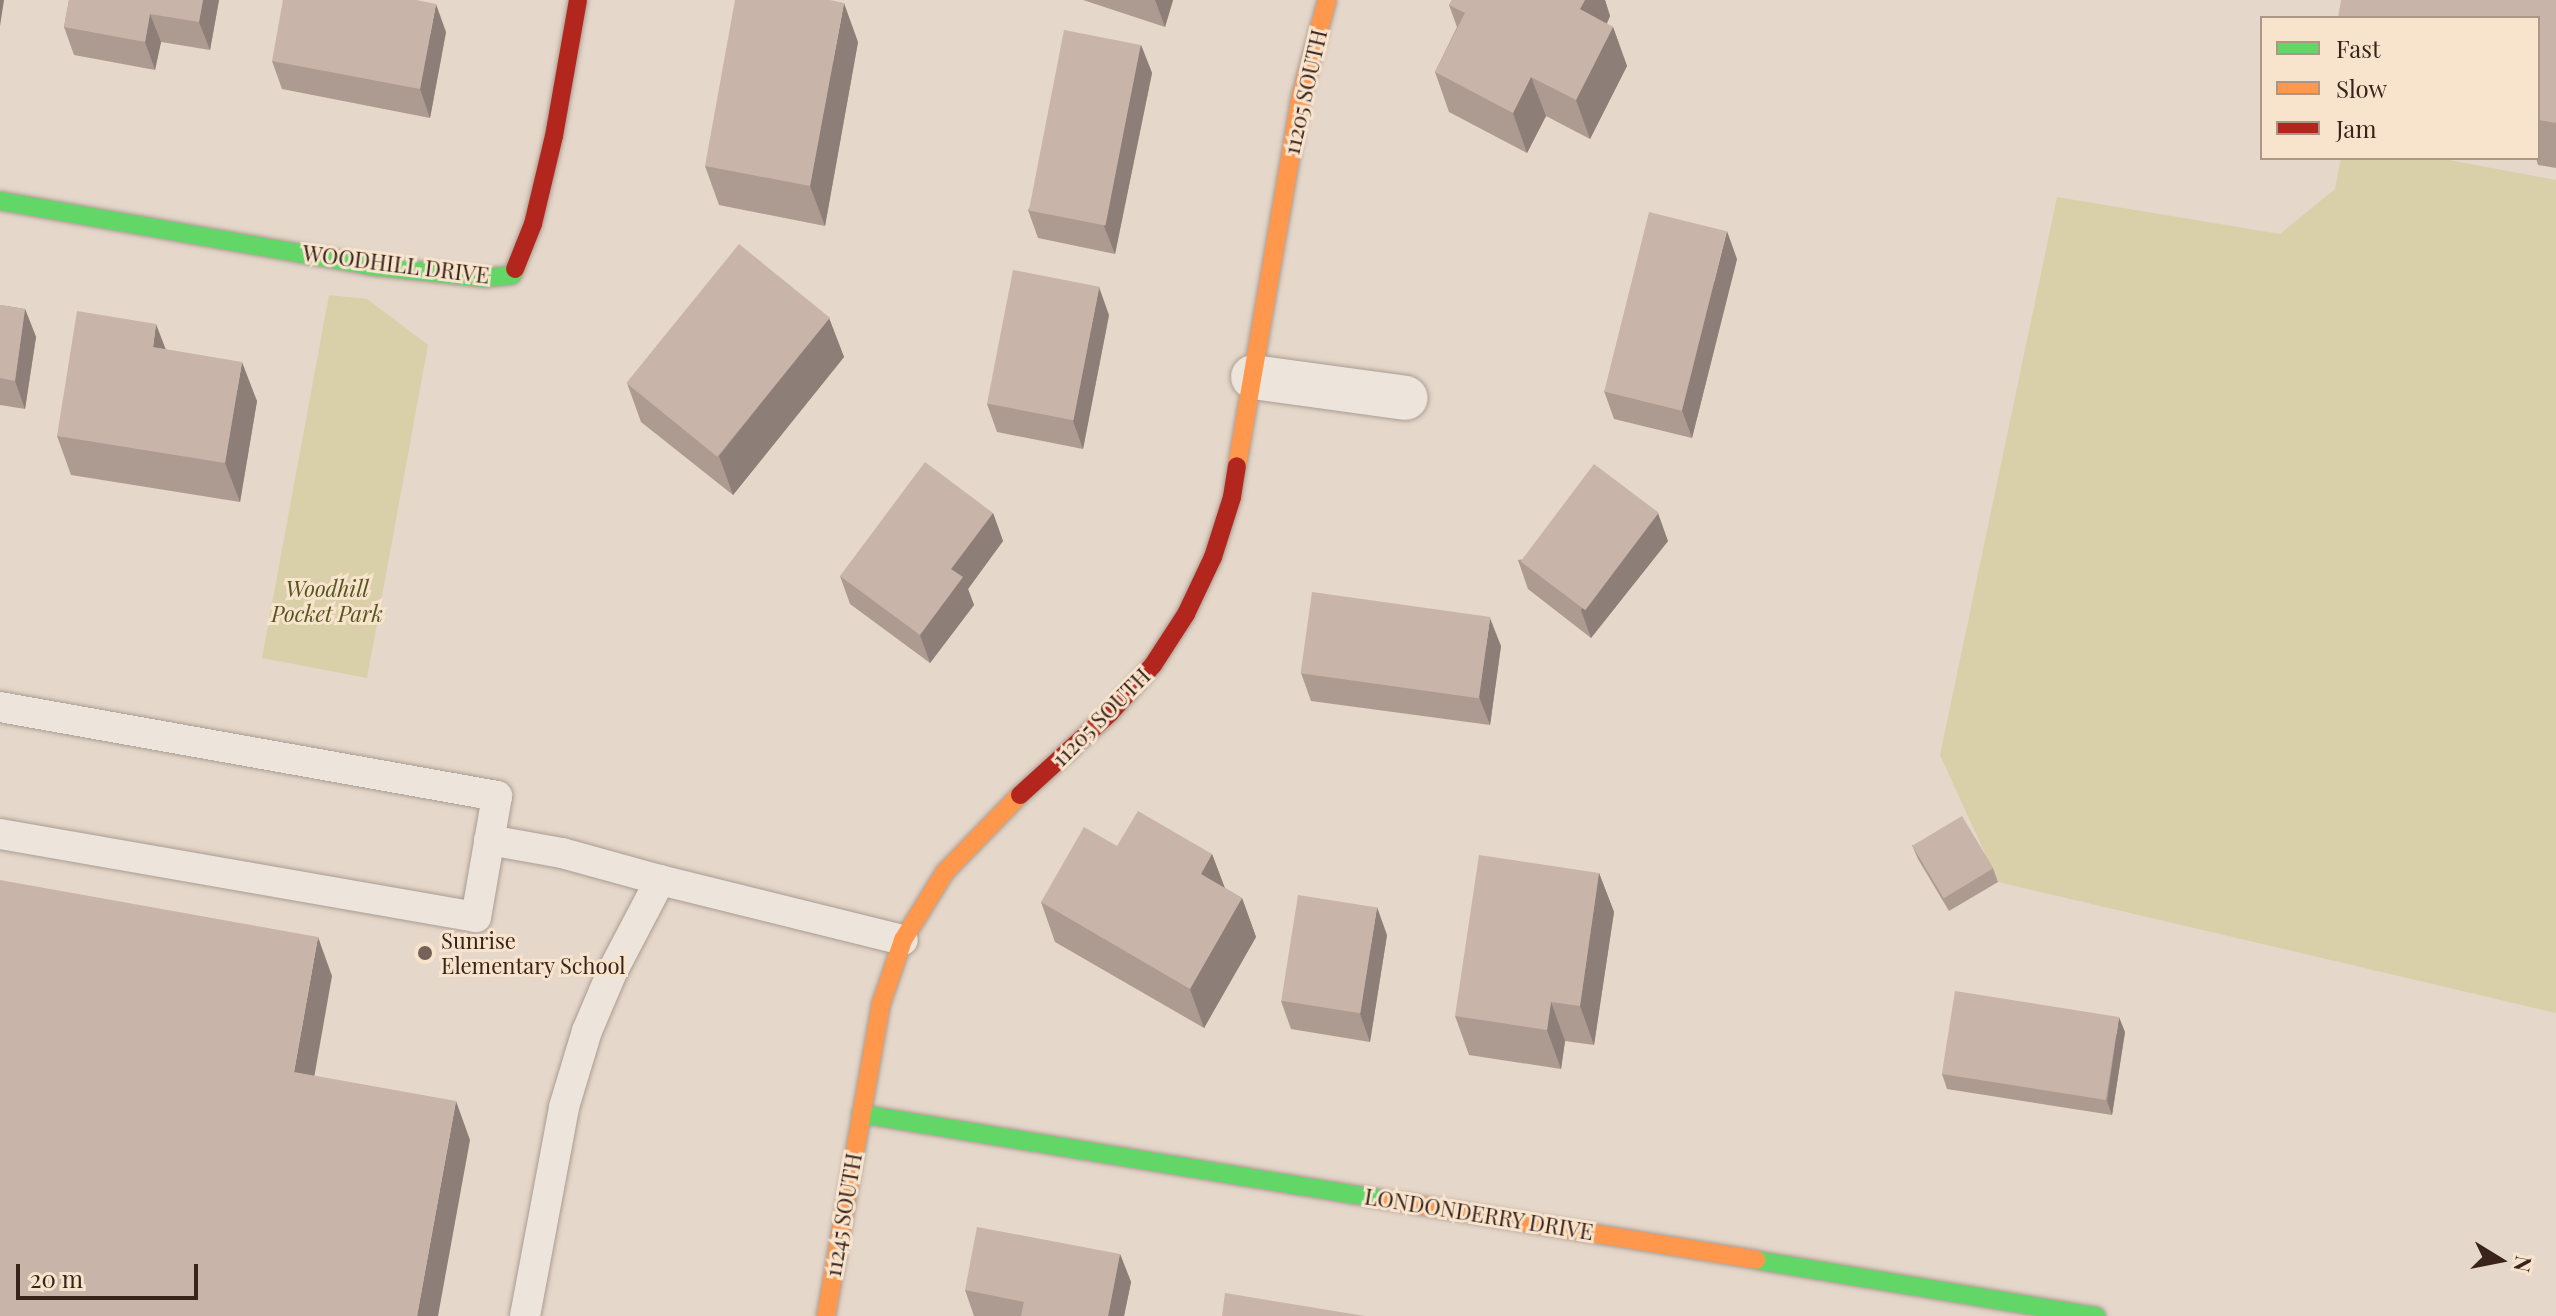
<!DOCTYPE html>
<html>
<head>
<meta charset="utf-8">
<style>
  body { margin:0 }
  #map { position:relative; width:2556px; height:1316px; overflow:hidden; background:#e5d7c9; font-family:"Playfair Display",serif }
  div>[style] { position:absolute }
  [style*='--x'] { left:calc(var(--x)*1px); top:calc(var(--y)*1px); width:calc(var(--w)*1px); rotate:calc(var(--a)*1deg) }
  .green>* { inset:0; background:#d9d0aa }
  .roads { filter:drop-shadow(0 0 2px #aa9c93) drop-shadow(0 0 2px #aa9c93) }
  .lane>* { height:30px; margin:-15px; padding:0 15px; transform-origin:15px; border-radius:15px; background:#ede4dc }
  .street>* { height:44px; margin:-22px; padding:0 22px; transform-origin:22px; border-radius:22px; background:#ede4dc }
  .fast>* { height:18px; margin:-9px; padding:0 9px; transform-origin:9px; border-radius:9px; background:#63d668 }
  .slow>* { height:18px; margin:-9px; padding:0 9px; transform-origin:9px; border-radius:9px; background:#ff974d }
  .jam>* { height:18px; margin:-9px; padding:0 9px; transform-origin:9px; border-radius:9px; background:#b3261e }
  .wall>* { inset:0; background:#ad9b92 }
  .shaded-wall>* { inset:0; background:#8d7e77 }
  .building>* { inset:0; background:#c9b4aa; transform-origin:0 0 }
  .dots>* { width:22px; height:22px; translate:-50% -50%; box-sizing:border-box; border:4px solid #f8e3cd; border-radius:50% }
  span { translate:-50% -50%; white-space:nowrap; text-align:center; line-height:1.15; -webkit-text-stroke:6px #f8e3cd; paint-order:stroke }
  .street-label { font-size:22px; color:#39231b }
  .park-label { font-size:22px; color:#545720; font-style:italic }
  .poi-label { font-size:22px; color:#39231b }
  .left { translate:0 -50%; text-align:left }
  .legend { position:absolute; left:2260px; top:16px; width:280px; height:144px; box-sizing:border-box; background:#f8e3cd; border:2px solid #ac9686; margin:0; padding:10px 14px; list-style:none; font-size:24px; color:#39231b }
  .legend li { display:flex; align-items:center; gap:16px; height:40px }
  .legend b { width:40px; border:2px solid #ac9686 }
  .north { position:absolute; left:2460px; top:1220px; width:80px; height:80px; -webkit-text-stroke:6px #f8e3cd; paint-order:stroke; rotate:100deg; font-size:22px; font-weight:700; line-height:32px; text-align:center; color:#39231b }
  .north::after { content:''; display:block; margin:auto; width:28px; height:36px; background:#39231b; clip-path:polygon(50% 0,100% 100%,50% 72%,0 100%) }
  .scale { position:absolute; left:16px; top:1264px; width:182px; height:36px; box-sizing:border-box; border:4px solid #39231b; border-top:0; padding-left:10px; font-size:24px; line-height:28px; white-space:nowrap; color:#39231b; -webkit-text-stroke:6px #f8e3cd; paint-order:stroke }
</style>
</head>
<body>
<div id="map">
  <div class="green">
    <i style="clip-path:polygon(2341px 158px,2438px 158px,2556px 180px,2556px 1013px,1998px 882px,1940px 755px,2057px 197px,2280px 234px,2335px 189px)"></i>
    <i style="clip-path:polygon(329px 295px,367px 299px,428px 345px,367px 678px,262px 658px)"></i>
  </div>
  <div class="roads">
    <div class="lane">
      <i style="--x:0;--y:707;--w:505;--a:10.15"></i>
      <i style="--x:497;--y:796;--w:123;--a:99.8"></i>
      <i style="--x:476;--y:917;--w:483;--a:-170.1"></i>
      <i style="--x:489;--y:840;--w:74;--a:10.1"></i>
      <i style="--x:562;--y:853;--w:102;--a:15.4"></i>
      <i style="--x:525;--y:1316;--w:213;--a:-79.4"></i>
      <i style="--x:564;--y:1107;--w:79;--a:-73.2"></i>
      <i style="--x:587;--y:1031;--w:64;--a:-67"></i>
      <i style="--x:612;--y:972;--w:104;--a:-62.4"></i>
      <i style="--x:660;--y:880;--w:250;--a:13.9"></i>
    </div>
    <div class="street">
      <i style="--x:1253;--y:377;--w:154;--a:7.8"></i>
    </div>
    <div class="fast">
      <i style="--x:0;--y:201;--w:377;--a:9.9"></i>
      <i style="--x:371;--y:266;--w:115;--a:6"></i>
      <i style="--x:485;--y:278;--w:27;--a:-6"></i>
      <i style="--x:512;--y:275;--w:7;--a:-63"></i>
      <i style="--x:861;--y:1114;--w:533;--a:9.29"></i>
      <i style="--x:1756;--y:1260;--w:345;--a:9.4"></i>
    </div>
    <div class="slow">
      <i style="--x:1237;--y:466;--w:375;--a:-80.2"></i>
      <i style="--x:1301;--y:96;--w:99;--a:-74.8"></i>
      <i style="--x:1387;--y:1200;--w:374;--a:9.2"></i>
      <i style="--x:826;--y:1316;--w:317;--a:-80"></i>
      <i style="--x:881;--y:1004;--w:68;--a:-71"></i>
      <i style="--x:903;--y:940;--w:80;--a:-58.3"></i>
      <i style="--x:945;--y:872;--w:107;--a:-45.8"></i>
    </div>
    <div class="jam">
      <i style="--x:515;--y:269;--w:48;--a:-68.2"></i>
      <i style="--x:533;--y:224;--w:90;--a:-76.6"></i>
      <i style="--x:554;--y:136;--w:138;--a:-80"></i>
      <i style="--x:1020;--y:795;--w:122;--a:-42.3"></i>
      <i style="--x:1110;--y:713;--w:64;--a:-48.1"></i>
      <i style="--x:1153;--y:665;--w:61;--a:-57.1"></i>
      <i style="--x:1186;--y:614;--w:63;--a:-64.7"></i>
      <i style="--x:1213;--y:557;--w:63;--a:-72.4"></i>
      <i style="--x:1232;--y:497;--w:31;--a:-81"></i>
    </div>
  </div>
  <div class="wall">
    <i style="clip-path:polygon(69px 0,219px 0,210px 50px,161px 42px,155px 70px,74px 55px,64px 27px)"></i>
    <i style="clip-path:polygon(1083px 0,1173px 0,1165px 27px)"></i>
    <i style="clip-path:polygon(1452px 0,1605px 0,1610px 16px,1607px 24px,1613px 27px,1627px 66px,1590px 139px,1546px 116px,1527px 153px,1449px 112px,1435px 72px,1457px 27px,1449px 5px)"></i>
    <i style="clip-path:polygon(2556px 0,2556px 168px,2538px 165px,2536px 158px,2538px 158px,2538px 18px)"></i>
    <i style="clip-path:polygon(446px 32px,430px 118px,282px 89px,272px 61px)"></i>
    <i style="clip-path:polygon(858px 42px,825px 226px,719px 205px,705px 166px)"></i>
    <i style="clip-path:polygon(1141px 45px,1152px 73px,1115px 254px,1038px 238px,1028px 210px)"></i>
    <i style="clip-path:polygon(1737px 259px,1692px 438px,1614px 419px,1604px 391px)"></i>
    <i style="clip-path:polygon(0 305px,25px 309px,36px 337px,25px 409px,0 405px)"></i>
    <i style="clip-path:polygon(1109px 315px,1083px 449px,997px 432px,987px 404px)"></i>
    <i style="clip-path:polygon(829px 318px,844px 357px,733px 495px,641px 422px,627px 383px)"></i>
    <i style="clip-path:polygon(166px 349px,257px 401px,240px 502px,71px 475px,57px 436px)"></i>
    <i style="clip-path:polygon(993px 513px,1003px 541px,968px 589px,974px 605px,930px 663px,850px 604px,840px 576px)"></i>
    <i style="clip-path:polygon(1668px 541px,1591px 638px,1528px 589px,1518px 560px)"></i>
    <i style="clip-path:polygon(1501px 646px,1490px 725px,1311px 701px,1301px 673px)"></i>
    <i style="clip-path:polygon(1912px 845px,1993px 868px,1998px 882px,1949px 911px,1918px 859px)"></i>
    <i style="clip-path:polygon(1117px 846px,1212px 854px,1225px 888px,1242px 898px,1256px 937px,1204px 1028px,1055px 942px,1041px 902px)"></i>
    <i style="clip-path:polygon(1599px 873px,1614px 912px,1594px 1045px,1565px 1041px,1561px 1069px,1469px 1055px,1455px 1016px)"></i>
    <i style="clip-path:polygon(1387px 935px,1370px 1042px,1291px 1029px,1281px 1001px)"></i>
    <i style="clip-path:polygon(2125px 1032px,2112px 1115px,1947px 1089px,1942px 1074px)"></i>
    <i style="clip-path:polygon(1120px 1254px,1131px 1282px,1124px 1316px,974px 1316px,965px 1290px)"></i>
  </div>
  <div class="shaded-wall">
    <i style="clip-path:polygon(0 0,4px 0,0 26px)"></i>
    <i style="clip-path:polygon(203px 0,219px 0,210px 50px,199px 22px)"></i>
    <i style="clip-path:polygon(1155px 0,1173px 0,1165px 27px)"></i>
    <i style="clip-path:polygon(1585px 0,1605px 0,1610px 16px,1594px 49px,1580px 9px)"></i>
    <i style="clip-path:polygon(844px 3px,858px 42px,825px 226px,810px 186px)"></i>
    <i style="clip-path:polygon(436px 4px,446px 32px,430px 118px,420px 89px)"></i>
    <i style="clip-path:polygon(150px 14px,161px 42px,155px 70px,145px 42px)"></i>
    <i style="clip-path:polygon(1613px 27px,1627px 66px,1590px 139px,1576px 100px)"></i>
    <i style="clip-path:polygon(1141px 45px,1152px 73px,1115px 254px,1104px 226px)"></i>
    <i style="clip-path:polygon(1531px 77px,1546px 116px,1527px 153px,1513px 113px)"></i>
    <i style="clip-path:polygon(1727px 231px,1737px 259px,1692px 438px,1682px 410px)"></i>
    <i style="clip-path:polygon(1099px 287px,1109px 315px,1083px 449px,1073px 421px)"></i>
    <i style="clip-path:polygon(25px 309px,36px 337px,25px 409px,15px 381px)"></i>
    <i style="clip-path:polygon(829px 318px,844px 357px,733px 495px,719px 456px)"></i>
    <i style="clip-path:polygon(156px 324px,171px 363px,153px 347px)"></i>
    <i style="clip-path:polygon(242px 362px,257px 401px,240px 502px,225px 463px)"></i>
    <i style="clip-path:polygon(993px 513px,1003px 541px,968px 589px,974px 605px,930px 663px,920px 635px,951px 569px)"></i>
    <i style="clip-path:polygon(1658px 513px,1668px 541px,1591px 638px,1581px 610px)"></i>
    <i style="clip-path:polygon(1490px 618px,1501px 646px,1490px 725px,1479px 697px)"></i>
    <i style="clip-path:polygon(1212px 854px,1227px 894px,1201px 874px)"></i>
    <i style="clip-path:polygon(1599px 873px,1614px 912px,1594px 1045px,1580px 1006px)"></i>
    <i style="clip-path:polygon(1242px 898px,1256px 937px,1204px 1028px,1190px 989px)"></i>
    <i style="clip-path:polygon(1377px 907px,1387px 935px,1370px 1042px,1360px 1014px)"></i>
    <i style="clip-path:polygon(318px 937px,332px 976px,308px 1112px,294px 1072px)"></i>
    <i style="clip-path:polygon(1551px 1002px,1565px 1041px,1561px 1069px,1547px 1030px)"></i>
    <i style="clip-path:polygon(2119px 1017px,2125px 1032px,2112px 1115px,2107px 1101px)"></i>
    <i style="clip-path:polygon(456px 1101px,470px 1140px,438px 1316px,417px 1316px)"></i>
    <i style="clip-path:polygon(1120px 1254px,1131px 1282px,1124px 1316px,1108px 1316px)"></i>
  </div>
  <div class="building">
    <i style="clip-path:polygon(69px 0,203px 0,199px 22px,150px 14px,145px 42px,64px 27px)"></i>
    <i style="clip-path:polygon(283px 0,416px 0,436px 4px,420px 89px,272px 61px)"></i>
    <i style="clip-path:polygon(735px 0,830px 0,844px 3px,810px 186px,705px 166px)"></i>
    <i style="clip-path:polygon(1452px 0,1585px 0,1580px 9px,1613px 27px,1576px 100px,1531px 77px,1513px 113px,1435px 72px,1465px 13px,1449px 5px)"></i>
    <i style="clip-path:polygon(2341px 0,2556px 0,2556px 123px,2538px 120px,2538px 18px,2338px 18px)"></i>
    <i style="left:1064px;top:30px;width:78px;height:184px;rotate:11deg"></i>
    <i style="left:1649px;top:212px;width:80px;height:185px;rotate:14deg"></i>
    <i style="left:739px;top:244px;width:117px;height:179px;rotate:39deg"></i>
    <i style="left:1013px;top:270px;width:88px;height:136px;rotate:11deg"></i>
    <i style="clip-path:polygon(0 305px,25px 309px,15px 381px,0 378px)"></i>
    <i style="clip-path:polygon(77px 311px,156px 324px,153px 347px,242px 362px,225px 463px,57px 436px)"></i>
    <i style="clip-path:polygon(925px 462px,993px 513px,951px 569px,963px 577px,920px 635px,840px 576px)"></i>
    <i style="left:1594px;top:464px;width:81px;height:122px;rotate:37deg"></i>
    <i style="left:1312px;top:592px;width:180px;height:82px;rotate:8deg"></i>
    <i style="clip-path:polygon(1138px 811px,1212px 854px,1201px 874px,1242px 898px,1190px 989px,1041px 902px,1084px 827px,1117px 846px)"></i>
    <i style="left:1962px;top:816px;width:61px;height:58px;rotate:59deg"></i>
    <i style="clip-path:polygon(1479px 855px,1599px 873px,1580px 1006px,1551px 1002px,1547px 1030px,1455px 1016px)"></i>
    <i style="clip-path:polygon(0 880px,318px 937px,294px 1072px,456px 1101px,417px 1316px,0 1316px)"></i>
    <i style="left:1298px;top:895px;width:80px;height:107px;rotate:9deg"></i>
    <i style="left:1955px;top:991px;width:166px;height:84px;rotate:9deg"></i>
    <i style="clip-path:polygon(977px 1227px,1120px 1254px,1108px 1316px,1021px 1316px,1024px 1302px,965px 1290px)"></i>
    <i style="clip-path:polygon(1225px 1293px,1365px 1316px,1222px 1316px)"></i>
  </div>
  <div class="dots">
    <i style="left:425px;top:953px;background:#756258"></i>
  </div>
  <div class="street-label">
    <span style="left:1305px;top:92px;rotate:-77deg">11205 SOUTH</span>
    <span style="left:396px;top:264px;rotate:7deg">WOODHILL DRIVE</span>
    <span style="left:1101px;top:717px;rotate:-45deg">11205 SOUTH</span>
    <span style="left:1479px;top:1214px;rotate:9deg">LONDONDERRY DRIVE</span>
    <span style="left:843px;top:1215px;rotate:-80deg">11245 SOUTH</span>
  </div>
  <div class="park-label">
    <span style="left:327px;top:601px">Woodhill<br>Pocket Park</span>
  </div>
  <div class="poi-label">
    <span class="left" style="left:441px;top:953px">Sunrise<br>Elementary School</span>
  </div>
  <ul class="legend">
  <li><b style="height:10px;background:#63d668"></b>Fast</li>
  <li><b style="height:10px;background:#ff974d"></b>Slow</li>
  <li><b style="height:10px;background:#b3261e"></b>Jam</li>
  </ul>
  <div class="north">N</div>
  <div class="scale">20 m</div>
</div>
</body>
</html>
